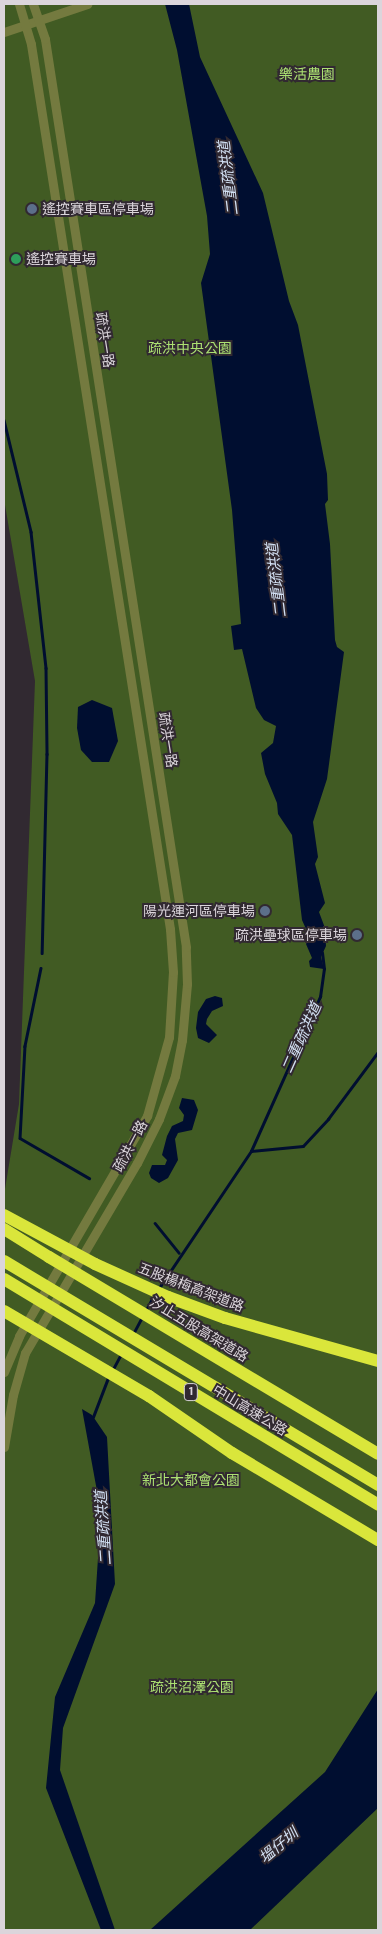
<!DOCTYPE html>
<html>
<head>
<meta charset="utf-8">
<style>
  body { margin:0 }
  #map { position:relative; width:382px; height:1934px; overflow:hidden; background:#312931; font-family:"DM Sans","Noto Sans TC",sans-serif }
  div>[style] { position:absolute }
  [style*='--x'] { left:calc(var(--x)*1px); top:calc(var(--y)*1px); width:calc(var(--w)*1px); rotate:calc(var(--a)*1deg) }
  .green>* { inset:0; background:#415b23 }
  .water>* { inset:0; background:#000e30 }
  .stream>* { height:2.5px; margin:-1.25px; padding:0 1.25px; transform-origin:1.25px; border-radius:1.25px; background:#000e30 }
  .tertiary>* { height:9px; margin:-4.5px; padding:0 4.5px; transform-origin:4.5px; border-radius:4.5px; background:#747a3f }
  .motorway>* { height:12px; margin:-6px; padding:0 6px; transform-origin:6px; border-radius:6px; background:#dae63b }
  .motorway-bridge>* { height:12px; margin:-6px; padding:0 6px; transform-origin:6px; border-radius:6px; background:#dae63b }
  .dots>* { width:14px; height:14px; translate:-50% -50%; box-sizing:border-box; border:2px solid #312931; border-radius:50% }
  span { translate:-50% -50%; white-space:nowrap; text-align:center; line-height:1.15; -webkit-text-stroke:4px #312931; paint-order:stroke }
  .shield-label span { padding:1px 4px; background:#312931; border:1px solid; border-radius:4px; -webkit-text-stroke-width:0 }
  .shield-label { font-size:12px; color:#dbd5db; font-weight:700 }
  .park-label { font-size:14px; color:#ace172 }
  .poi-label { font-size:14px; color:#dbd5db }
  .left { translate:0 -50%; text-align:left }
  .right { translate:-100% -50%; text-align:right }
  .street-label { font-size:14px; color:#dbd5db }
  .water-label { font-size:15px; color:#d3e1f4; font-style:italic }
  .frame { position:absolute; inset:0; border:5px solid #dbd5db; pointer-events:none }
</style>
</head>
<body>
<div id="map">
  <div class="green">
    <i style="clip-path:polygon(4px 4px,378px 4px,378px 1930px,4px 1930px,4px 1195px,19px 1104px,35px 681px,4px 499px)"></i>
  </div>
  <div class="water">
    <i style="clip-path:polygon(165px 4px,189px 4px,200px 57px,263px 193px,289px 301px,298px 325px,327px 474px,328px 500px,325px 504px,330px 544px,335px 640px,337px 647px,344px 652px,327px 779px,313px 822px,318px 857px,315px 864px,325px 903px,319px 912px,325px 928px,326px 946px,321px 957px,324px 969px,310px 967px,309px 961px,312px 958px,306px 944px,310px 938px,302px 920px,292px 835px,278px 814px,277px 803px,265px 774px,261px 753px,273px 743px,276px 726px,264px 720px,256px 708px,242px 649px,234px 650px,231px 626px,241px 624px,232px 510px,201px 283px,210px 254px,207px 216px,177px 50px)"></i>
    <i style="clip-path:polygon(92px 700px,112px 708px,118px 741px,109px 762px,92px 762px,81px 750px,77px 728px,78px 707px)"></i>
    <i style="clip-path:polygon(215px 996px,222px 998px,223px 1006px,212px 1011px,207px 1019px,206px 1024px,217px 1035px,209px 1043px,198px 1038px,196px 1028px,198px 1012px,206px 999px)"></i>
    <i style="clip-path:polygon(182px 1098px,194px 1100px,198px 1110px,192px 1130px,178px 1133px,175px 1139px,178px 1160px,168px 1178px,159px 1183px,151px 1178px,149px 1173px,152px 1165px,165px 1165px,167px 1160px,162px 1155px,167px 1136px,172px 1126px,183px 1121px,184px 1115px,179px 1108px)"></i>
    <i style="clip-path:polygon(82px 1409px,92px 1415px,107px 1437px,115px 1584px,63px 1728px,60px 1770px,115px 1930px,101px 1930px,46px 1788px,55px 1697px,95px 1603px,101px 1513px)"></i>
    <i style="clip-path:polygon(378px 1689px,378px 1808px,250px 1930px,150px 1930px,325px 1772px)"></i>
  </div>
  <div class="stream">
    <i style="--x:4;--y:420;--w:115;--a:76.4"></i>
    <i style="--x:31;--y:532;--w:137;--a:83.7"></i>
    <i style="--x:46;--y:668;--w:86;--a:89.3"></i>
    <i style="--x:47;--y:754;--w:199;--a:91.4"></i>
    <i style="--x:41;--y:968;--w:80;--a:101.6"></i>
    <i style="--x:25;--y:1046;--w:92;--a:93.1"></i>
    <i style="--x:20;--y:1138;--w:80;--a:30.1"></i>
    <i style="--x:251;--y:1151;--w:52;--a:-5.5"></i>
    <i style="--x:303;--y:1146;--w:37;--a:-47"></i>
    <i style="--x:328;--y:1119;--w:84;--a:-53.3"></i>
    <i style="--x:155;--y:1223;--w:38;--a:51"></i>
    <i style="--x:159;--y:1288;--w:165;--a:-56.1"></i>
    <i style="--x:251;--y:1151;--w:169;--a:-65.9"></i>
    <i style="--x:320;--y:997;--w:28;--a:-82"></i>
    <i style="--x:324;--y:969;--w:16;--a:-97"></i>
    <i style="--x:146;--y:1310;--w:17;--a:-62"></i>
    <i style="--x:133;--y:1334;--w:19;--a:-62"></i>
    <i style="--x:112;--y:1371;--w:19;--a:-62"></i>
    <i style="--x:93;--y:1417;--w:42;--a:-69"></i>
  </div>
  <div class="tertiary">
    <i style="--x:4;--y:32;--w:88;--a:-18.6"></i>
    <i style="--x:4;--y:1372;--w:39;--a:-67"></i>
    <i style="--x:19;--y:1336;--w:255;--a:-59.8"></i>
    <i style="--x:147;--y:1116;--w:82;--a:-74.4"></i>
    <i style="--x:169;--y:1037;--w:65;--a:-86.5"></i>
    <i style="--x:173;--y:972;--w:43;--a:-94"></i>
    <i style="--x:170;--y:929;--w:896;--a:-98.93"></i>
    <i style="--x:31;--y:44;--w:42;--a:-106.7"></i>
    <i style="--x:4;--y:1447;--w:53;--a:-80.2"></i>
    <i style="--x:13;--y:1395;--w:44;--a:-74.1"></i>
    <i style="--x:25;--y:1353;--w:221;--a:-59.5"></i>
    <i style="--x:137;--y:1163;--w:49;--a:-63.4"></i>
    <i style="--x:159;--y:1119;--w:46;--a:-69.6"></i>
    <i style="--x:175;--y:1076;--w:37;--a:-79"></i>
    <i style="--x:182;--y:1040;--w:56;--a:-84.9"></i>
    <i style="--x:187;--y:984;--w:37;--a:-92"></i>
    <i style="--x:186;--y:947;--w:919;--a:-98.83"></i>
    <i style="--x:45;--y:39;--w:37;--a:-109"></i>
  </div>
  <div class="motorway">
    <i style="--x:4;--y:1229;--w:53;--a:31.9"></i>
    <i style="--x:149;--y:1396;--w:101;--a:34.5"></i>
    <i style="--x:232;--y:1453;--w:170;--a:30.8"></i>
  </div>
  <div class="motorway-bridge">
    <i style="--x:4;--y:1215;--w:103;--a:28.3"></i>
    <i style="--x:95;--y:1264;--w:80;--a:24.3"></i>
    <i style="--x:168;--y:1297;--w:61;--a:20.2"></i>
    <i style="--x:225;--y:1318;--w:159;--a:15.7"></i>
    <i style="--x:49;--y:1257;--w:383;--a:30.9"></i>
    <i style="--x:4;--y:1261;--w:436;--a:30.9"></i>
    <i style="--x:4;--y:1279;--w:437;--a:31.1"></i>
    <i style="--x:4;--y:1311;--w:168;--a:30.4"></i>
  </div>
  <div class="dots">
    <i style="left:32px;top:209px;background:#5c6f8a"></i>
    <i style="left:16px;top:259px;background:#2e9e5b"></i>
    <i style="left:265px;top:911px;background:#5c6f8a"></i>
    <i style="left:357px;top:935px;background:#5c6f8a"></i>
  </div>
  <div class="shield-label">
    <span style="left:191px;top:1392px">1</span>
  </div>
  <div class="park-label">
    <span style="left:307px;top:74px">樂活農園</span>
    <span style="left:190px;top:348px">疏洪中央公園</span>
    <span style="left:191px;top:1480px">新北大都會公園</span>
    <span style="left:192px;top:1687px">疏洪沼澤公園</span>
  </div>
  <div class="poi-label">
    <span class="left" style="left:42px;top:209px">遙控賽車區停車場</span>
    <span class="left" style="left:26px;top:259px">遙控賽車場</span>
    <span class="right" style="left:255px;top:911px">陽光運河區停車場</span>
    <span class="right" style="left:347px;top:935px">疏洪壘球區停車場</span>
  </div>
  <div class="street-label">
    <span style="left:105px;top:340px;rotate:81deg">疏洪一路</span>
    <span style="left:168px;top:740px;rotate:81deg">疏洪一路</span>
    <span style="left:130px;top:1146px;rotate:-62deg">疏洪一路</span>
    <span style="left:191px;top:1287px;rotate:21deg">五股楊梅高架道路</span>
    <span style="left:199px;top:1329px;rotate:31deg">汐止五股高架道路</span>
    <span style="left:250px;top:1410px;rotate:31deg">中山高速公路</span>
  </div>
  <div class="water-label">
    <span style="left:229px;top:178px;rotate:-97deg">二重疏洪道</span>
    <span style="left:277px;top:580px;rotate:-97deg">二重疏洪道</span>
    <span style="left:302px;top:1038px;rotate:-66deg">二重疏洪道</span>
    <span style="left:104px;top:1528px;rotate:-94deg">二重疏洪道</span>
    <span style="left:279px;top:1846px;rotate:-40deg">塭仔圳</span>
  </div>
  <div class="frame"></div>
</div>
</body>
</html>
